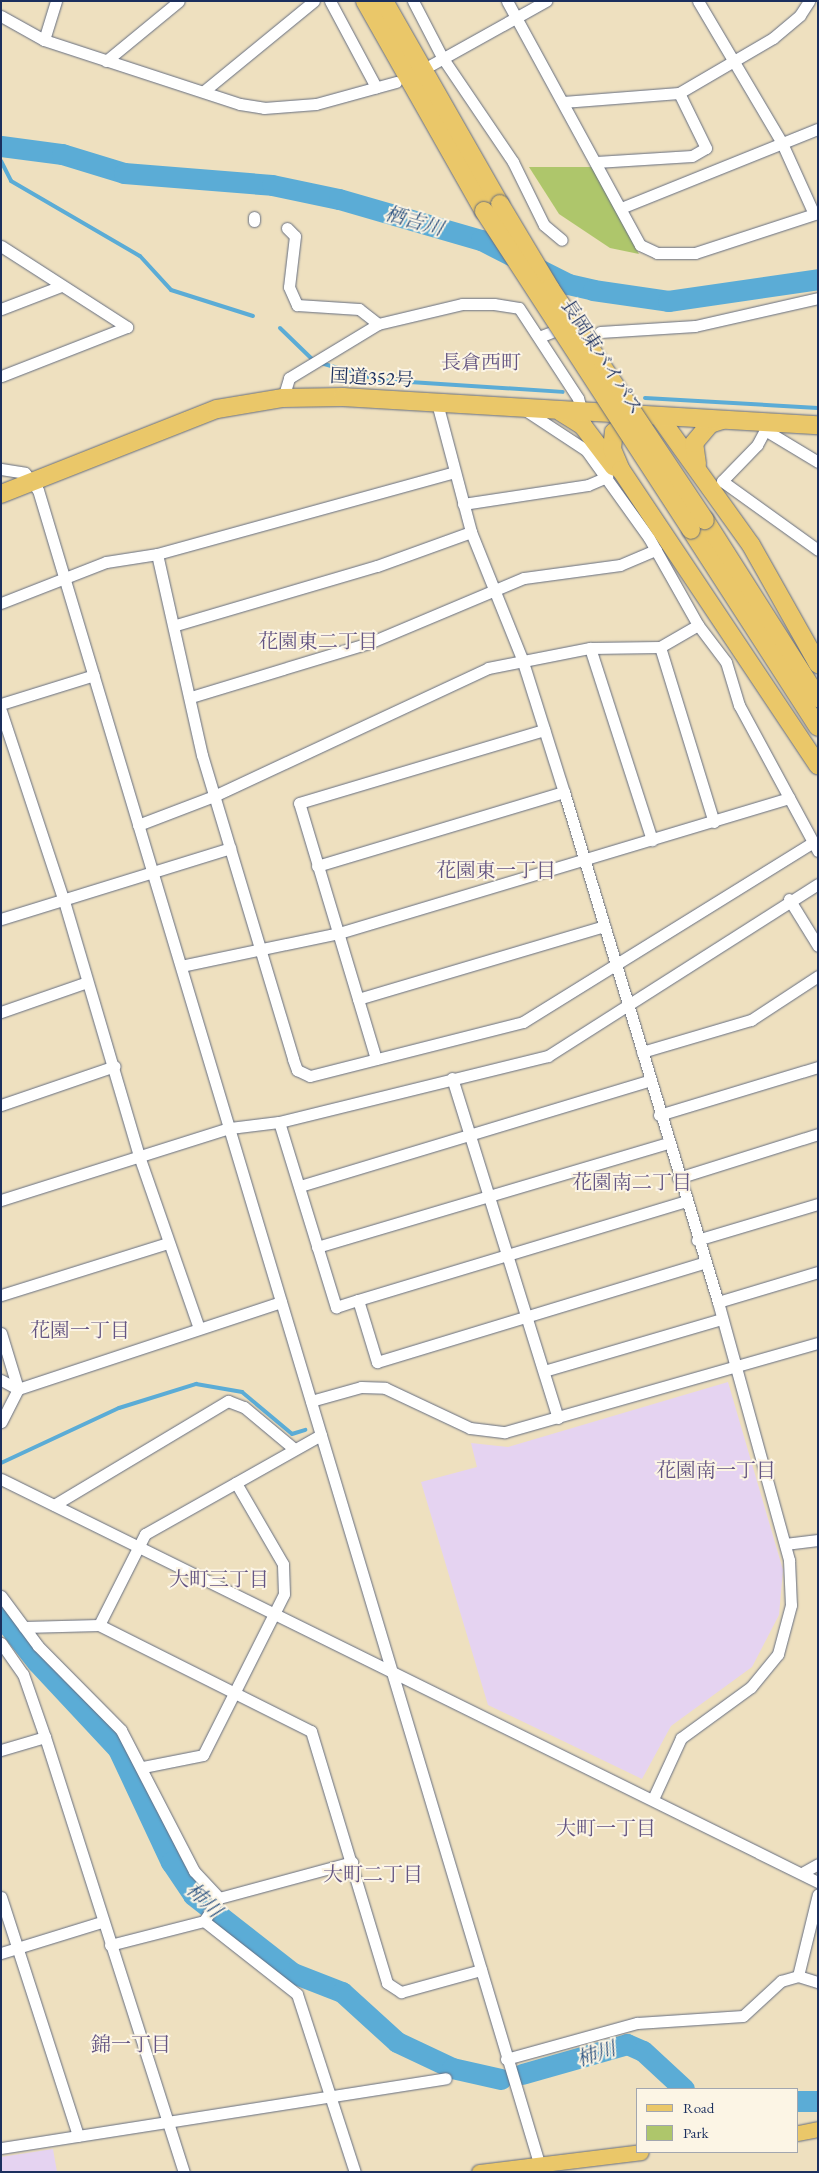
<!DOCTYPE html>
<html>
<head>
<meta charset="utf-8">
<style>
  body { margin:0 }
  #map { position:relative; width:819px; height:2173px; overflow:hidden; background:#eee0bf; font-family:"EB Garamond","Noto Serif JP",serif }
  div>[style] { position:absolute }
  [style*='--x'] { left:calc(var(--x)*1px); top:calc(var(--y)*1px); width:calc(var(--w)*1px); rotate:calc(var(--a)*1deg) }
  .built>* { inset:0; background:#e5d3f1 }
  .green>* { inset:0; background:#aec66b }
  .stream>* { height:4px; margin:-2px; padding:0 2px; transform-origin:2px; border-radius:2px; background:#5bacd6 }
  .river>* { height:21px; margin:-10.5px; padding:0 10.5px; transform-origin:10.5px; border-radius:10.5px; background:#5bacd6 }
  .roads { filter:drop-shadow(0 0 1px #656d80) drop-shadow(0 0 1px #656d80) }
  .minor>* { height:11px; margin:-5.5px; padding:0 5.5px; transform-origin:5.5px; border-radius:5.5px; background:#fff }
  .major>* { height:15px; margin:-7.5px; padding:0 7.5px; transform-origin:7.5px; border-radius:7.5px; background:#eac769 }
  .highway>* { height:18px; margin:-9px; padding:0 9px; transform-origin:9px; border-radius:9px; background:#eac769 }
  .bridges { filter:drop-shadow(0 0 1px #656d80) drop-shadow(0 0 1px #656d80) }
  .highway-bridge>* { height:18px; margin:-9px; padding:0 9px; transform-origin:9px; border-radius:9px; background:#eac769 }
  span { translate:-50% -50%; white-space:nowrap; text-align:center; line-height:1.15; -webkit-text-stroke:4px #fcf5e5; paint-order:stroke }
  .street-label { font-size:19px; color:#1b2f5e }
  .water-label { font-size:20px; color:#2e5482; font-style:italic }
  .neighbourhood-label { font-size:20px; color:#635482 }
  .frame { position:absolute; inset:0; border:2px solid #1b2f5e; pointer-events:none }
  .legend { position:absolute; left:636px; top:2088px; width:162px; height:65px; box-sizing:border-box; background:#fcf5e5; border:1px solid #a2a6af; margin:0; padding:6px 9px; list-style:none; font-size:15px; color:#1b2f5e }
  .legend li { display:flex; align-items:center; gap:10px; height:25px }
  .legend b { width:25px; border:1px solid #a2a6af }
</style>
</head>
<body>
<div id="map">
  <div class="built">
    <i style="clip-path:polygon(728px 1382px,783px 1570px,779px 1615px,752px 1667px,671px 1726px,642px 1779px,488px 1705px,421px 1482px,477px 1467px,471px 1443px,508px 1447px)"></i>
    <i style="clip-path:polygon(53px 2149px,57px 2172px,1px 2172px,1px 2157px)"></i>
  </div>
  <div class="green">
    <i style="clip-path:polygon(529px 167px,592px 167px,639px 254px,610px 248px,559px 214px)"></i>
  </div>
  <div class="stream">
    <i style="--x:1;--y:161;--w:22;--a:63"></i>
    <i style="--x:11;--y:181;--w:149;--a:30.2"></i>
    <i style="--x:140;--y:256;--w:46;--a:47.6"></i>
    <i style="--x:171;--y:290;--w:86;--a:17.6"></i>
    <i style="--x:280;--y:328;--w:47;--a:44.1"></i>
    <i style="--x:314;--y:361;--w:68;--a:16.3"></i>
    <i style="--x:379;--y:380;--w:184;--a:3.7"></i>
    <i style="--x:645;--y:398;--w:173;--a:3.3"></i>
    <i style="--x:1;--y:1463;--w:130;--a:-25"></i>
    <i style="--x:119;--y:1408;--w:81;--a:-17.3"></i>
    <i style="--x:196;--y:1384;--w:47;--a:9.9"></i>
    <i style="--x:242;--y:1392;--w:65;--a:40"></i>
    <i style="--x:292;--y:1434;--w:14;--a:-17"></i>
  </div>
  <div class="river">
    <i style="--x:1;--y:146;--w:62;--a:7.5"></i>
    <i style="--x:62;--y:154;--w:65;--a:17"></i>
    <i style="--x:124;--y:173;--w:148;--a:4.6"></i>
    <i style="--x:272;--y:185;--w:68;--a:11.8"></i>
    <i style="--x:339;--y:199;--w:148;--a:16.1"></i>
    <i style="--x:481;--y:240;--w:97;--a:26.8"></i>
    <i style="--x:568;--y:284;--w:26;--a:13"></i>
    <i style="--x:593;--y:290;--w:76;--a:8.3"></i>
    <i style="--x:668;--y:301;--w:152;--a:-8.3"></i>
    <i style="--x:1;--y:1616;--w:58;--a:52"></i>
    <i style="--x:37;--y:1662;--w:119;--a:47"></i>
    <i style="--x:118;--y:1749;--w:125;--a:64.9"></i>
    <i style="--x:171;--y:1862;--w:40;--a:56"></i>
    <i style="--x:193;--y:1895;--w:127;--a:38"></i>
    <i style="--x:293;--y:1973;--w:53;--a:21.2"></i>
    <i style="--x:342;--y:1992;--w:74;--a:42.3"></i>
    <i style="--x:397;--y:2042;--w:61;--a:25.3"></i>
    <i style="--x:452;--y:2068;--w:50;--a:12.7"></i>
    <i style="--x:522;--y:2074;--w:109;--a:-15.9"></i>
    <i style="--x:627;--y:2044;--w:17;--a:24"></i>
    <i style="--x:643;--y:2051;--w:56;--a:42.8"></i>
    <i style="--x:798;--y:2101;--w:20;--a:0"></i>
  </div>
  <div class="roads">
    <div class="minor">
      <i style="--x:330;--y:1;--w:98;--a:61.9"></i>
      <i style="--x:413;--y:1;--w:63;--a:62.6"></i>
      <i style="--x:442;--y:57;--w:127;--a:55.9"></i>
      <i style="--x:513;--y:162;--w:70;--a:63.8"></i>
      <i style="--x:544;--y:225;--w:23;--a:40"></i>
      <i style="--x:507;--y:1;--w:278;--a:61.4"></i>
      <i style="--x:640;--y:245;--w:19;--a:25"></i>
      <i style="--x:657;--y:253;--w:38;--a:0"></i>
      <i style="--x:695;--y:253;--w:125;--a:-18.1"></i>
      <i style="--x:814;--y:214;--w:78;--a:-114.3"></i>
      <i style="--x:782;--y:143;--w:165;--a:-120.6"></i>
      <i style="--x:1;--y:16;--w:49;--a:29.2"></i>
      <i style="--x:44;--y:40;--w:206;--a:18.1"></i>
      <i style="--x:240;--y:104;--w:24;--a:9"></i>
      <i style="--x:264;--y:108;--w:52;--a:-4.4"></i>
      <i style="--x:316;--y:104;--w:83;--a:-15.4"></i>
      <i style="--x:44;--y:40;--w:41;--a:-72.9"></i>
      <i style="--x:106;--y:61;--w:94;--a:-39.4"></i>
      <i style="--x:431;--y:65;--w:132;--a:-29.1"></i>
      <i style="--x:204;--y:91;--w:142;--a:-39.3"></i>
      <i style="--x:563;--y:102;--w:116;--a:-4.4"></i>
      <i style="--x:679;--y:93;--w:109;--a:-30.3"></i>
      <i style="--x:773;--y:38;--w:35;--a:-40"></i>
      <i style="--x:800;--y:15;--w:17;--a:-57"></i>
      <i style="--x:596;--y:162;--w:96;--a:-3.6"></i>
      <i style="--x:692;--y:156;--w:16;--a:-30"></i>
      <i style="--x:706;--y:148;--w:61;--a:-116.1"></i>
      <i style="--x:621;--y:208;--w:212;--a:-21.9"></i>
      <i style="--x:254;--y:217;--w:4;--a:90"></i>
      <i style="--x:287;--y:228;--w:11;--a:45"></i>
      <i style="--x:295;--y:236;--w:51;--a:96.7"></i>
      <i style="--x:289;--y:287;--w:20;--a:66"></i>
      <i style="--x:297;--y:305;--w:62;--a:3.7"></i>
      <i style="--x:359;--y:309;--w:24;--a:38"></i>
      <i style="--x:1;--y:246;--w:150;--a:32.7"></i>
      <i style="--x:127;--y:327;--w:135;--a:158.7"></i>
      <i style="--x:1;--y:309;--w:64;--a:-21"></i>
      <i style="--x:600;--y:332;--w:95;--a:-3.6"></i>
      <i style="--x:695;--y:326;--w:126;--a:-12.8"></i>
      <i style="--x:539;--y:337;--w:14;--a:-21"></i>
      <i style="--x:283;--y:398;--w:21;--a:-73"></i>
      <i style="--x:289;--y:378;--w:104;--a:-31.2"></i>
      <i style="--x:378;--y:324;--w:86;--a:-13.4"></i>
      <i style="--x:462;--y:304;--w:32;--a:0"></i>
      <i style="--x:494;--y:304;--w:25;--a:9"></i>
      <i style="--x:519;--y:308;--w:108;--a:56.8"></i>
      <i style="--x:578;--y:398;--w:15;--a:74"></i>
      <i style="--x:437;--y:403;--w:133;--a:75.2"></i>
      <i style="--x:471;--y:532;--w:137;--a:68.1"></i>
      <i style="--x:522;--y:659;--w:139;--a:72.5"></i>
      <i style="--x:564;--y:792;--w:533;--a:73.2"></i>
      <i style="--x:718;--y:1302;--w:268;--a:74.6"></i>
      <i style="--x:789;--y:1560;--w:45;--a:87.5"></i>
      <i style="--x:791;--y:1605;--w:51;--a:104.9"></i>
      <i style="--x:778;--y:1654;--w:43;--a:129.3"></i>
      <i style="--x:751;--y:1687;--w:87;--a:143.9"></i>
      <i style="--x:681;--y:1738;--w:67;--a:114.7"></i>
      <i style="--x:525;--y:410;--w:73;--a:33.3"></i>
      <i style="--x:586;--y:450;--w:108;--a:54.4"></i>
      <i style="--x:649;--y:538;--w:100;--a:60.6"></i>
      <i style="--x:698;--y:625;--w:46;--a:52.9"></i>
      <i style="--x:726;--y:662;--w:45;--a:73.2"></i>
      <i style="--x:739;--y:705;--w:166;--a:61.6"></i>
      <i style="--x:763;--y:423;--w:7;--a:74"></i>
      <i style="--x:765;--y:430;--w:62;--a:31.1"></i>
      <i style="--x:765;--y:430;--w:17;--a:118"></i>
      <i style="--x:757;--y:445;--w:50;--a:134.2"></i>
      <i style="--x:722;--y:481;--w:118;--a:35.7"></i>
      <i style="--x:1;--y:469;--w:24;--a:9"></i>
      <i style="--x:25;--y:473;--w:21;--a:53"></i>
      <i style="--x:38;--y:490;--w:1754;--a:73.33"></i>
      <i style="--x:463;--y:504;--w:126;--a:-8.6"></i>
      <i style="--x:588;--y:485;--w:21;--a:-23"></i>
      <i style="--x:157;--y:554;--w:206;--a:77.4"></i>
      <i style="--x:202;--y:755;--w:317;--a:73.3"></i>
      <i style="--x:293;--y:1059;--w:12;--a:70"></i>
      <i style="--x:297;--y:1070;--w:14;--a:25"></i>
      <i style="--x:310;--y:1076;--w:220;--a:-14.2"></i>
      <i style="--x:523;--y:1022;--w:341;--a:-31.8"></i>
      <i style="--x:1;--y:603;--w:113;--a:-21.3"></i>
      <i style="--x:106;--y:562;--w:52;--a:-8.9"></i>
      <i style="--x:157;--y:554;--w:308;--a:-15.4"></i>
      <i style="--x:176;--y:625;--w:209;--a:-16.4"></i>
      <i style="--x:377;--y:566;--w:100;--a:-19.9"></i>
      <i style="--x:660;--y:647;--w:183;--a:72.9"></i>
      <i style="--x:590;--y:648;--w:202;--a:72.1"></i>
      <i style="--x:191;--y:697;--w:186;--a:-16.9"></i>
      <i style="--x:369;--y:643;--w:168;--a:-22.8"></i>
      <i style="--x:524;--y:578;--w:97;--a:-7.7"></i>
      <i style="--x:620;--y:565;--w:39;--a:-23"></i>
      <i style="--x:1;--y:704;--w:97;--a:-17.3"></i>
      <i style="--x:1;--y:711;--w:200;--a:71.7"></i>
      <i style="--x:64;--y:901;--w:266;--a:73.6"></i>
      <i style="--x:139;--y:1156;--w:182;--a:70.8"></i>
      <i style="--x:138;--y:825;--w:81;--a:-20.9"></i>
      <i style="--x:214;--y:796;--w:302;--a:-25"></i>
      <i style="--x:488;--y:668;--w:104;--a:-11.1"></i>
      <i style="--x:590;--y:648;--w:70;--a:-0.8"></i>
      <i style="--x:660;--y:647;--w:44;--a:-30.1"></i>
      <i style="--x:317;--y:866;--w:258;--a:-16.7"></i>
      <i style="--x:789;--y:899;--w:55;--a:58.3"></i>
      <i style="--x:1;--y:919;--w:240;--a:-17.2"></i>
      <i style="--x:181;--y:966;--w:161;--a:-11.8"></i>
      <i style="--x:339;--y:933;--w:470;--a:-16.7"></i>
      <i style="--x:358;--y:999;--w:257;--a:-16.5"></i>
      <i style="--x:1;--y:1012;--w:91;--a:-19.2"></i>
      <i style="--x:642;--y:1052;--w:114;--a:-16.4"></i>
      <i style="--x:751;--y:1020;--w:80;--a:-33.3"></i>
      <i style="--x:376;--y:1059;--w:267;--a:-106.7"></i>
      <i style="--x:299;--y:803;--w:256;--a:-16.6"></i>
      <i style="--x:452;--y:1078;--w:356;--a:72.7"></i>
      <i style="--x:1;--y:1105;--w:120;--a:-18.9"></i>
      <i style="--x:659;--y:1115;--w:166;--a:-16.8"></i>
      <i style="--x:279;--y:1122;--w:194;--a:72.9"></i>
      <i style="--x:336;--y:1307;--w:23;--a:-18"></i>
      <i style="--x:358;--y:1300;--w:65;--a:73"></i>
      <i style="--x:377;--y:1362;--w:341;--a:-16.9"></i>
      <i style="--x:678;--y:1178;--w:147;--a:-17.4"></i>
      <i style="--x:300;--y:1186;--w:366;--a:-16.8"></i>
      <i style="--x:1;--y:1200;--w:240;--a:-17.5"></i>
      <i style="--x:230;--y:1128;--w:49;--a:-7"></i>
      <i style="--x:279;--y:1122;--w:277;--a:-13.8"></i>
      <i style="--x:548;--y:1056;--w:320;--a:-32.5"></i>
      <i style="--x:697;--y:1240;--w:126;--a:-16.6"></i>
      <i style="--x:317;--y:1247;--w:365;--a:-16.5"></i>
      <i style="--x:1;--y:1295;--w:175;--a:-17.3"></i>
      <i style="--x:358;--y:1300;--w:342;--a:-16.8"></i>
      <i style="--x:718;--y:1302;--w:104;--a:-16.7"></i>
      <i style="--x:1;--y:1333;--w:59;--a:73.1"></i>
      <i style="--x:18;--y:1389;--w:37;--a:117"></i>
      <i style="--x:544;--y:1371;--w:185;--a:-16.3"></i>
      <i style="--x:1;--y:1380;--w:19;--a:28"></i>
      <i style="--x:18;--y:1389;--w:277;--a:-18.3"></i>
      <i style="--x:311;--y:1401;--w:52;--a:-15.6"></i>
      <i style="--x:361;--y:1387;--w:24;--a:2"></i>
      <i style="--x:385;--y:1388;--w:94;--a:25.2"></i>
      <i style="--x:470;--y:1428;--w:35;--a:7"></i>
      <i style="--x:505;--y:1432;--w:325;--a:-15.9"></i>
      <i style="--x:1;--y:1479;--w:911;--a:26.26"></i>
      <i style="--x:54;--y:1505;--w:203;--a:-30.9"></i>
      <i style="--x:228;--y:1401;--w:17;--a:21"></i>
      <i style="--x:244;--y:1407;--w:64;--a:39.9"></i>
      <i style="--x:785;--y:1544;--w:33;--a:-7"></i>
      <i style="--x:1;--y:1596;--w:62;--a:53.5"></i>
      <i style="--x:38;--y:1646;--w:118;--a:45.3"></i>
      <i style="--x:121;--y:1730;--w:159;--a:62.6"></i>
      <i style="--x:194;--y:1871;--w:37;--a:47"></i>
      <i style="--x:219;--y:1898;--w:138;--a:-15.1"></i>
      <i style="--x:99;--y:1625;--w:102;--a:-63.2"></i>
      <i style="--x:145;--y:1534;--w:202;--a:-29.4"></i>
      <i style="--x:24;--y:1627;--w:75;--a:-1.5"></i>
      <i style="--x:99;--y:1625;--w:237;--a:26.6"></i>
      <i style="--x:311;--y:1731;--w:263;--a:73.2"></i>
      <i style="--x:387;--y:1983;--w:17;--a:33"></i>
      <i style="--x:401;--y:1992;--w:83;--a:-15.4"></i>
      <i style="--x:1;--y:1643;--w:38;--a:55"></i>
      <i style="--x:23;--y:1674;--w:67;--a:70.8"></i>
      <i style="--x:1;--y:1750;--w:46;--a:-16.5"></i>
      <i style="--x:45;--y:1737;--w:457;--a:72.3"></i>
      <i style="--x:143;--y:1767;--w:61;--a:-11.3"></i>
      <i style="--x:203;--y:1755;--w:180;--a:-63.3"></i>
      <i style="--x:284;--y:1594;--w:30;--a:-92"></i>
      <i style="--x:283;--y:1564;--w:94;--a:-120.1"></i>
      <i style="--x:802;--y:1873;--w:18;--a:-29"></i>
      <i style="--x:1;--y:1897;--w:251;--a:72.1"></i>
      <i style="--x:204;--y:1921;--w:118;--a:38.1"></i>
      <i style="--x:297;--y:1994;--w:187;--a:72"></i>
      <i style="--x:110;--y:1945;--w:97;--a:-14.3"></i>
      <i style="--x:204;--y:1921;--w:27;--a:-57"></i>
      <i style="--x:1;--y:1953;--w:106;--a:-17.1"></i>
      <i style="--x:798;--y:1976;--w:84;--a:-76.3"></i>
      <i style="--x:506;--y:2059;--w:136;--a:-15.4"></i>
      <i style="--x:637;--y:2023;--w:106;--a:-3.8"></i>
      <i style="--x:743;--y:2016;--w:52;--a:-42.6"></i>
      <i style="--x:781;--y:1981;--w:18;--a:-16"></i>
      <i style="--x:798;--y:1976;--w:21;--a:17"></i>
      <i style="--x:1;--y:2148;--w:450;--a:-8.9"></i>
    </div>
    <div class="major">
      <i style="--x:798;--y:2133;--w:20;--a:-11"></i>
      <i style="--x:479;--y:2172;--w:163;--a:-7"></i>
    </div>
    <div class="highway">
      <i style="--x:365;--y:1;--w:241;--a:60.5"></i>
      <i style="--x:384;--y:1;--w:234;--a:60.3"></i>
      <i style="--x:561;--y:412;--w:26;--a:32"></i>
      <i style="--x:583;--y:426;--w:51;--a:52.9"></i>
      <i style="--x:635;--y:417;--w:26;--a:144"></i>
      <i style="--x:614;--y:432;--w:17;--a:97"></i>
      <i style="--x:612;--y:449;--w:23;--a:67"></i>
      <i style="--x:621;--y:470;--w:355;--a:56.3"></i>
      <i style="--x:660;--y:418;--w:156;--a:54.4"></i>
      <i style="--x:751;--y:545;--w:137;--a:60.6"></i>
      <i style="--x:697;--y:464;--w:21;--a:-98"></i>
      <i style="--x:694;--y:443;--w:25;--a:-50"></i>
      <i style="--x:710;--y:424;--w:13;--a:-18"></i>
      <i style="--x:1;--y:494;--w:232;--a:-21.5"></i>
      <i style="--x:217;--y:409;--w:67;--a:-9.5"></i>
      <i style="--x:283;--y:398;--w:60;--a:-1"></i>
      <i style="--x:343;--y:397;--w:476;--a:3.4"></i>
      <i style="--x:705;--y:520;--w:211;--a:57.6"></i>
      <i style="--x:691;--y:530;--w:234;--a:57.2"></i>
    </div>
  </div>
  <div class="bridges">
    <div class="highway-bridge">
      <i style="--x:500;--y:204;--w:98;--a:59.2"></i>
      <i style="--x:550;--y:288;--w:279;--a:56.3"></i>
      <i style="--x:484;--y:211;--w:380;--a:57"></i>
    </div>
  </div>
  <div class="street-label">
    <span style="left:602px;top:357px;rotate:57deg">長岡東バイパス</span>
    <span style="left:372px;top:378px;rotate:3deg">国道352号</span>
  </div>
  <div class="water-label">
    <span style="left:414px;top:221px;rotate:16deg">栖吉川</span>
    <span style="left:204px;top:1900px;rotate:44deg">柿川</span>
    <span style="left:596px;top:2054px;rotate:-18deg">柿川</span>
  </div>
  <div class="neighbourhood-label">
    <span style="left:481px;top:362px">長倉西町</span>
    <span style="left:318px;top:641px">花園東二丁目</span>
    <span style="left:496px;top:870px">花園東一丁目</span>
    <span style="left:632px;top:1182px">花園南二丁目</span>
    <span style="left:80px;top:1330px">花園一丁目</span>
    <span style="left:716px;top:1470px">花園南一丁目</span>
    <span style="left:219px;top:1579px">大町三丁目</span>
    <span style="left:606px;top:1828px">大町一丁目</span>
    <span style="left:373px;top:1874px">大町二丁目</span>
    <span style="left:131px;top:2044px">錦一丁目</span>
  </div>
  <div class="frame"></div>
  <ul class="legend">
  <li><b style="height:6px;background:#eac769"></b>Road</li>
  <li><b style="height:14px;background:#aec66b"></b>Park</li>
  </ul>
</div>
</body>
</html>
